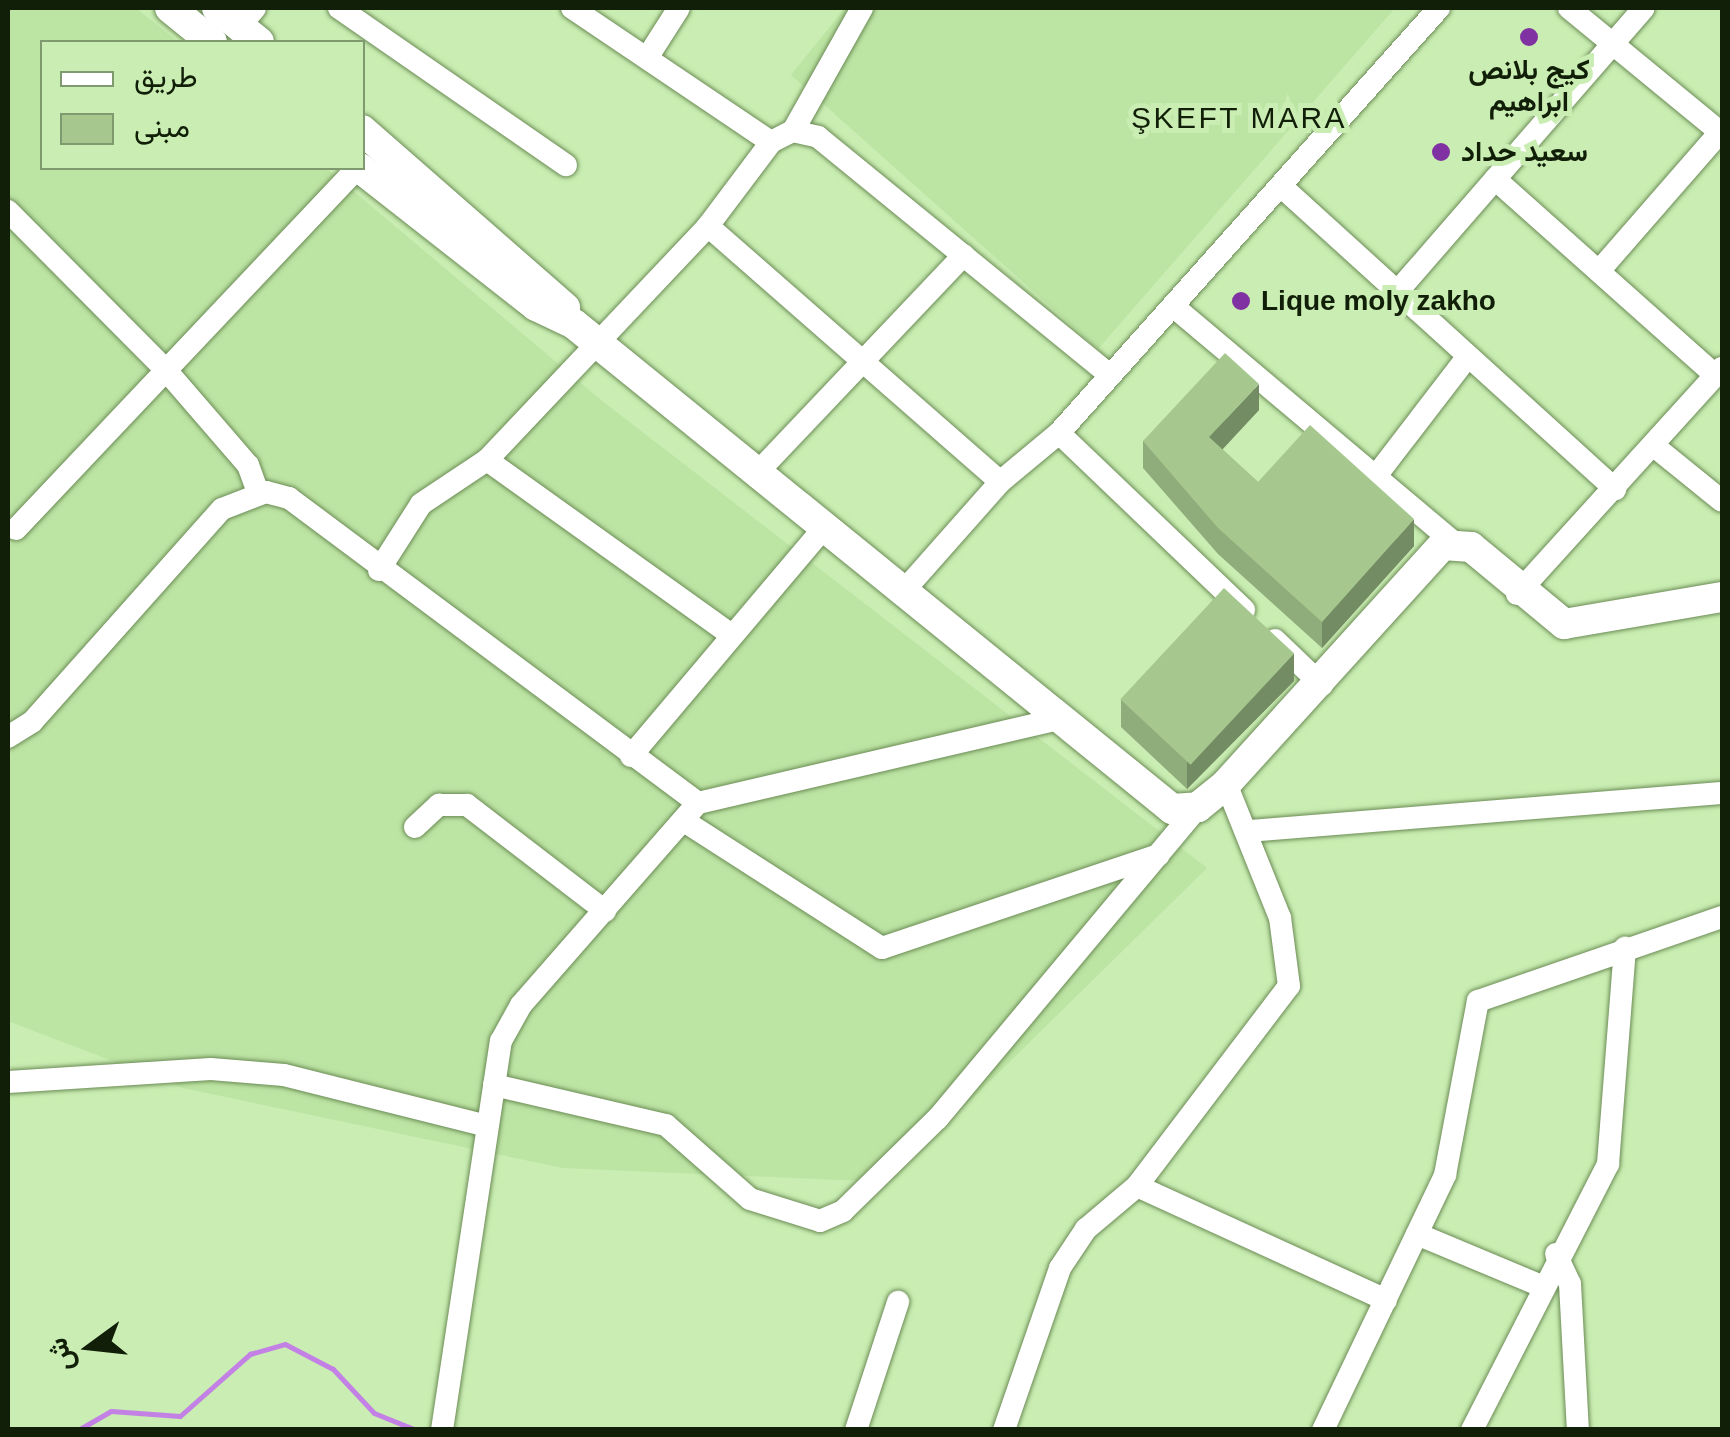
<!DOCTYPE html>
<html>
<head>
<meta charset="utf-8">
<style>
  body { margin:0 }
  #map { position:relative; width:1730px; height:1437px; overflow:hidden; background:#c9edb2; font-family:Arial,Vazirmatn,sans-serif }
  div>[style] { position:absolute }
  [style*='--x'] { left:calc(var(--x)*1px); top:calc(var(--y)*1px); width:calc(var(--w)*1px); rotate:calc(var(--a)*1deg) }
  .built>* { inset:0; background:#bce4a3 }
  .stream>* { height:5px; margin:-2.5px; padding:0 2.5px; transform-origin:2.5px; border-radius:2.5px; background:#c380e5 }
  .roads { filter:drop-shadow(0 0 2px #6c8c56) drop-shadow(0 0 2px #6c8c56) }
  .minor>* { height:22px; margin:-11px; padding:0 11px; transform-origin:11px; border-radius:11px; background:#fff }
  .major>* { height:30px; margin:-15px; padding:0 15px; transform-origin:15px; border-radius:15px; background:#fff }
  .wall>* { inset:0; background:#8fac7b }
  .shaded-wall>* { inset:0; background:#748c64 }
  .building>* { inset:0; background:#a6c88f; transform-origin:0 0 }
  .dots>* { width:28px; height:28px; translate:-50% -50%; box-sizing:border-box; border:5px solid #c9edb2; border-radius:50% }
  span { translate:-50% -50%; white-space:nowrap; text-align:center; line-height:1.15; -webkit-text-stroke:10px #c9edb2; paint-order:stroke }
  .poi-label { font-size:28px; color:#111e08; font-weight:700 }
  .left { translate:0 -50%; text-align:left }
  .neighbourhood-label { font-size:30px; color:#111e08; letter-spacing:2.5px }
  .frame { position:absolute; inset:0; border:10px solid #111e08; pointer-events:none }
  .legend { position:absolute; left:40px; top:40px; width:325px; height:130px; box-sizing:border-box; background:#c9edb2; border:2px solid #7f9a6e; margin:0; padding:12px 18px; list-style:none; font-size:30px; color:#111e08 }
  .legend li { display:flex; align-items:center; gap:20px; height:50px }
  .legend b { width:50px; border:2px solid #7f9a6e }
  .north { position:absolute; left:40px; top:1297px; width:100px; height:100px; -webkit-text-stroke:8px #c9edb2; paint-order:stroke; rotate:255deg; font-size:28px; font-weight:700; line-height:40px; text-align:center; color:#111e08 }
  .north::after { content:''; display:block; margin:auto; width:35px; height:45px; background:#111e08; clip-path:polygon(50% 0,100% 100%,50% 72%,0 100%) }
</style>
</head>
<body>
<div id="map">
  <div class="built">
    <i style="clip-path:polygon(8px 8px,136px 8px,178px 42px,42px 42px,42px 168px,326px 168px,601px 400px,1207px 868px,887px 1182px,563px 1168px,183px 1088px,8px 1021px)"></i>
    <i style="clip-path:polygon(845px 8px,1395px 8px,1098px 349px,791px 75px)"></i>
  </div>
  <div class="stream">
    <i style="--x:78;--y:1430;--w:38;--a:-30"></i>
    <i style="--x:111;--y:1411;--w:69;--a:4.1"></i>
    <i style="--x:180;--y:1416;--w:94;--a:-41.5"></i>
    <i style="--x:250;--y:1354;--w:36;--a:-16"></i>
    <i style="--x:285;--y:1344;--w:54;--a:27.5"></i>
    <i style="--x:333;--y:1369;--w:60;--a:47"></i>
    <i style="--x:374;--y:1413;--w:45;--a:22"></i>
  </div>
  <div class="roads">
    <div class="minor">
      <i style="--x:339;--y:8;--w:276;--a:34.7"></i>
      <i style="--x:572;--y:8;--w:240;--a:34"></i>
      <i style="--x:1569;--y:8;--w:195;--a:39.4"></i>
      <i style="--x:240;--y:26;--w:23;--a:-50"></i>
      <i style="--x:647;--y:58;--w:59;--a:-57.4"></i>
      <i style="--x:793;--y:131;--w:141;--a:-60.7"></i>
      <i style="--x:1495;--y:179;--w:296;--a:41.7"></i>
      <i style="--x:1282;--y:187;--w:450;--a:42.2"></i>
      <i style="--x:8;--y:211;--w:223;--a:45.2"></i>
      <i style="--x:165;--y:369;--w:127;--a:49.2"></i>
      <i style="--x:248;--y:465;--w:29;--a:70"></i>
      <i style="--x:708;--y:226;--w:388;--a:41.2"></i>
      <i style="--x:1599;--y:271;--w:187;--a:-48.9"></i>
      <i style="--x:1397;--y:292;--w:376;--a:-49"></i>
      <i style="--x:1173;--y:306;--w:366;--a:40.1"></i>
      <i style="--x:1059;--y:433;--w:256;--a:43.7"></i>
      <i style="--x:1654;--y:446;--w:87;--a:39"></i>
      <i style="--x:487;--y:460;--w:297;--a:35.6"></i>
      <i style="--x:755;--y:475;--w:303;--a:-46.5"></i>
      <i style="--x:1376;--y:476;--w:151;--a:-52.5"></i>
      <i style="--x:16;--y:529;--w:497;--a:-46.6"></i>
      <i style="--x:379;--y:570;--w:78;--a:-57.5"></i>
      <i style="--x:421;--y:504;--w:79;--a:-33.7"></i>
      <i style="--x:487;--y:460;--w:322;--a:-46.6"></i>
      <i style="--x:708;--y:226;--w:105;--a:-53.1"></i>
      <i style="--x:771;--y:142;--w:25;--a:-27"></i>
      <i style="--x:793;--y:131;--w:26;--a:13"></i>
      <i style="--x:818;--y:137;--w:377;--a:39.2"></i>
      <i style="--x:901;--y:594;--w:149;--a:-48.5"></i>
      <i style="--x:1000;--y:482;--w:77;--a:-39.7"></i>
      <i style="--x:1059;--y:433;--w:570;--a:-48.2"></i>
      <i style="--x:1517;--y:594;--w:305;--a:-47.8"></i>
      <i style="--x:1275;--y:640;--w:65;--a:43.8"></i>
      <i style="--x:8;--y:737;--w:28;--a:-32"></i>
      <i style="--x:32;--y:722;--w:285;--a:-48.3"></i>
      <i style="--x:222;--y:509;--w:47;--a:-21.1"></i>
      <i style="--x:266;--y:492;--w:24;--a:15"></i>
      <i style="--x:289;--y:498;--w:510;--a:36.71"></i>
      <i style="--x:698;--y:803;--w:367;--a:-13.1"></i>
      <i style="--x:631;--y:756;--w:297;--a:-49.8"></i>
      <i style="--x:684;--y:821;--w:235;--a:32.7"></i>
      <i style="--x:882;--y:948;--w:292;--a:-18.6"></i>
      <i style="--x:415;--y:827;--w:33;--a:-43"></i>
      <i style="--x:439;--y:805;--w:28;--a:0"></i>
      <i style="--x:467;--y:805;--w:174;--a:37.5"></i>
      <i style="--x:1249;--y:831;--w:475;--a:-4.6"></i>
      <i style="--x:8;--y:1082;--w:203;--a:-3.7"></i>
      <i style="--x:211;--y:1069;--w:73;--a:4.7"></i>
      <i style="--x:284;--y:1075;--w:209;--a:14.1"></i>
      <i style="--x:494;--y:1085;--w:177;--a:13.1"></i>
      <i style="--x:666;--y:1125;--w:112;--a:41.4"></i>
      <i style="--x:750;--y:1199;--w:73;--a:17.4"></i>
      <i style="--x:820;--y:1221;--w:25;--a:-23"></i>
      <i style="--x:843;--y:1211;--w:133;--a:-44.4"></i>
      <i style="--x:938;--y:1118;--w:405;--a:-50.1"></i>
      <i style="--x:1137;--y:1186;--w:274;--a:24.6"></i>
      <i style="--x:1417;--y:1234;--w:132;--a:22.7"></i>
      <i style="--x:1556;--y:1254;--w:33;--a:65"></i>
      <i style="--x:1570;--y:1284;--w:146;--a:86.9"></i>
      <i style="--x:442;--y:1430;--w:393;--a:-81.4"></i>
      <i style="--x:501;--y:1041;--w:41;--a:-60.9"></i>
      <i style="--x:521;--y:1005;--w:269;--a:-48.8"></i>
      <i style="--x:856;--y:1430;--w:135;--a:-71.8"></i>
      <i style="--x:1004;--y:1430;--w:171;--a:-70.9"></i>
      <i style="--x:1060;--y:1268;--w:47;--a:-56.3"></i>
      <i style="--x:1086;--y:1229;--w:67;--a:-40.1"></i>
      <i style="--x:1137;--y:1186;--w:251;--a:-52.8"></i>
      <i style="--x:1289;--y:986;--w:69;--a:-97.5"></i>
      <i style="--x:1280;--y:918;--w:144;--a:-111.9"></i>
      <i style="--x:1323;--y:1430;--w:283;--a:-64.4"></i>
      <i style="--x:1445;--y:1175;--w:177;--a:-79.3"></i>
      <i style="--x:1478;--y:1001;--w:258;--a:-19"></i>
      <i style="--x:1472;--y:1430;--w:299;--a:-62.9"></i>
      <i style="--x:1608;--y:1164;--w:217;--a:-85.5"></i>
    </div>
    <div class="major">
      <i style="--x:170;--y:8;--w:54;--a:39"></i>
      <i style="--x:217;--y:8;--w:54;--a:39"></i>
      <i style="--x:362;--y:130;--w:270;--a:41.2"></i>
      <i style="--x:360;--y:168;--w:224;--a:38.1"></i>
      <i style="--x:536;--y:306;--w:42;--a:25.3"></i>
      <i style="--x:574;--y:324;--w:770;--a:39.04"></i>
      <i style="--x:1172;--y:809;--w:26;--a:-4"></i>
      <i style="--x:1198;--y:807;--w:36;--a:-39"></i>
      <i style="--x:1226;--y:784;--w:323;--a:-47.8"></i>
      <i style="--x:1443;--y:545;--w:28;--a:4"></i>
      <i style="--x:1471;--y:547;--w:121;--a:39.6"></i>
      <i style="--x:1564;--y:624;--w:160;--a:-9.7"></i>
    </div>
  </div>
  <div class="wall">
    <i style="clip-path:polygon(1259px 410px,1222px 449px,1258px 482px,1414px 546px,1322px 648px,1218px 554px,1143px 468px,1143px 441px)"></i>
    <i style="clip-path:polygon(1294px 681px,1187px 789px,1121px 727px,1121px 700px)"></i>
  </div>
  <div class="shaded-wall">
    <i style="clip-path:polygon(1259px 384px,1259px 410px,1209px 464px,1209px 437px)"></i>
    <i style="clip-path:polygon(1414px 519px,1414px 546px,1322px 648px,1322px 622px)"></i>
    <i style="clip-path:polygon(1294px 653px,1294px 681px,1187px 789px,1187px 762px)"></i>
  </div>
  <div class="building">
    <i style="clip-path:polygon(1225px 353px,1259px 384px,1209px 437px,1258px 482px,1310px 425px,1414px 519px,1322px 622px,1218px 528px,1143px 441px)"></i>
    <i style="left:1224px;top:588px;width:96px;height:152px;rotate:43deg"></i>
  </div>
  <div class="dots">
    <i style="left:1529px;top:37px;background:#8032a3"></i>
    <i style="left:1441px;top:152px;background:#8032a3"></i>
    <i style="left:1241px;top:301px;background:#8032a3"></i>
  </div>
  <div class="poi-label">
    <span style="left:1529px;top:86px">كيج بلانص<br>ابراهيم</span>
    <span class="left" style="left:1461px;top:152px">سعيد حداد</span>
    <span class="left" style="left:1261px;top:301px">Lique moly zakho</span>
  </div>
  <div class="neighbourhood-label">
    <span style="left:1239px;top:118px">ŞKEFT MARA</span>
  </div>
  <div class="frame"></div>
  <ul class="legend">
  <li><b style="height:12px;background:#fff"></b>طريق</li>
  <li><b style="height:28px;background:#a6c88f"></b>مبنى</li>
  </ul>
  <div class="north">ش</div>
</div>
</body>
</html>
